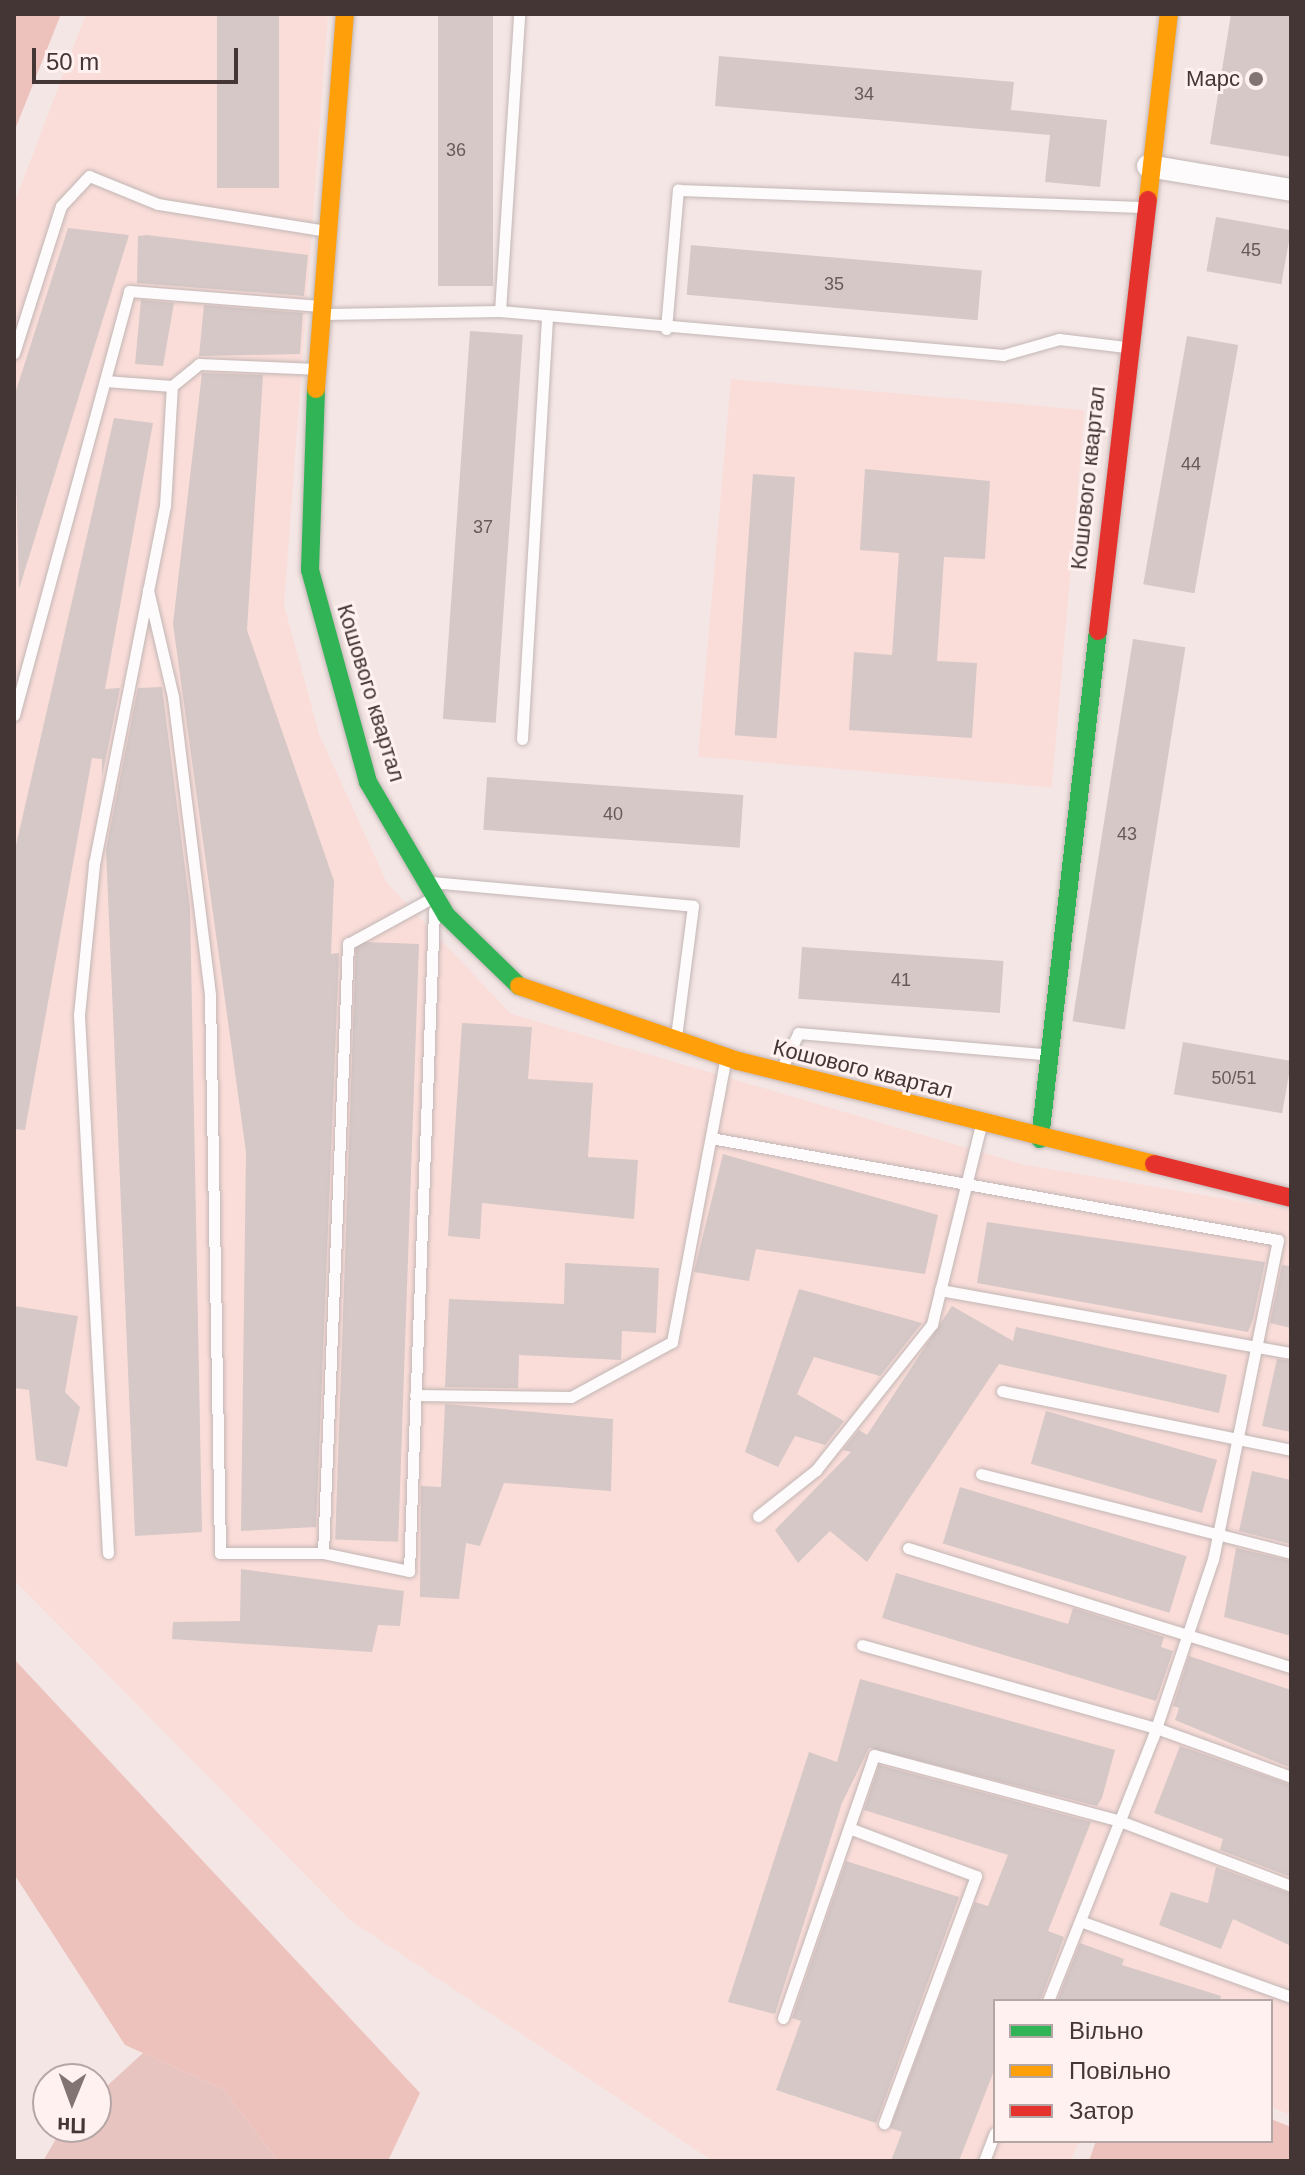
<!DOCTYPE html>
<html>
<head>
<meta charset="utf-8">
<style>
  body { margin:0 }
  #map { position:relative; width:1305px; height:2175px; overflow:hidden; background:#f4e6e4; font-family:Helvetica,sans-serif }
  div>[style] { position:absolute }
  [style*='--x'] { left:calc(var(--x)*1px); top:calc(var(--y)*1px); width:calc(var(--w)*1px); rotate:calc(var(--a)*1deg) }
  .built>* { inset:0; background:#faddd9; transform-origin:0 0 }
  .green>* { inset:0; background:#e7c4c0 }
  .forest>* { inset:0; background:#edc2bd }
  .building>* { inset:0; background:#d5c8c6; transform-origin:0 0 }
  .roads { filter:drop-shadow(0 0 2px #c2b6b5) drop-shadow(0 0 2px #c2b6b5) }
  .lane>* { height:11px; margin:-5.5px; padding:0 5.5px; transform-origin:5.5px; border-radius:5.5px; background:#fdfbfb }
  .street>* { height:22px; margin:-11px; padding:0 11px; transform-origin:11px; border-radius:11px; background:#fdfbfb }
  .fast>* { height:18px; margin:-9px; padding:0 9px; transform-origin:9px; border-radius:9px; background:#30b455 }
  .slow>* { height:18px; margin:-9px; padding:0 9px; transform-origin:9px; border-radius:9px; background:#ff9f0a }
  .jam>* { height:18px; margin:-9px; padding:0 9px; transform-origin:9px; border-radius:9px; background:#e5322d }
  .dots>* { width:22px; height:22px; translate:-50% -50%; box-sizing:border-box; border:4px solid #fff1f0; border-radius:50% }
  span { translate:-50% -50%; white-space:nowrap; text-align:center; line-height:1.15; -webkit-text-stroke:6px #fff1f0; paint-order:stroke }
  .number-label { font-size:18px; color:#685a58 }
  .number-label span { -webkit-text-stroke-width:0 }
  .poi-label { font-size:22px; color:#433634 }
  .right { translate:-100% -50%; text-align:right }
  .street-label { font-size:22px; color:#433634 }
  .frame { position:absolute; inset:0; border:16px solid #433634; pointer-events:none }
  .legend { position:absolute; left:993px; top:1999px; width:280px; height:144px; box-sizing:border-box; background:#fff1f0; border:2px solid #b4a6a5; margin:0; padding:10px 14px; list-style:none; font-size:24px; color:#433634 }
  .legend li { display:flex; align-items:center; gap:16px; height:40px }
  .legend b { width:40px; border:2px solid #b4a6a5 }
  .north { position:absolute; left:32px; top:2063px; width:80px; height:80px; box-sizing:border-box; background:#fff1f0; border:2px solid #b4a6a5; border-radius:50%; rotate:181deg; font-size:22px; font-weight:700; line-height:32px; text-align:center; color:#433634 }
  .north::after { content:''; display:block; margin:auto; width:28px; height:36px; background:#817472; clip-path:polygon(50% 0,100% 100%,50% 72%,0 100%) }
  .scale { position:absolute; left:32px; top:48px; width:206px; height:36px; box-sizing:border-box; border:4px solid #433634; border-top:0; padding-left:10px; font-size:24px; line-height:28px; white-space:nowrap; color:#433634; -webkit-text-stroke:6px #fff1f0; paint-order:stroke }
</style>
</head>
<body>
<div id="map">
  <div class="built">
    <i style="clip-path:polygon(86px 14px,328px 14px,284px 605px,319px 734px,387px 883px,511px 1014px,1025px 1165px,1291px 1210px,1291px 2115px,1271px 2107px,1271px 2001px,995px 2001px,995px 2141px,1079px 2141px,1071px 2161px,713px 2161px,350px 1920px,14px 1580px,14px 204px)"></i>
    <i style="left:731px;top:379px;width:355px;height:379px;rotate:5deg"></i>
  </div>
  <div class="green">
    <i style="clip-path:polygon(143px 2053px,223px 2089px,278px 2161px,43px 2161px,63px 2127px,96px 2127px,96px 2096px)"></i>
  </div>
  <div class="forest">
    <i style="clip-path:polygon(14px 14px,61px 14px,14px 132px)"></i>
    <i style="clip-path:polygon(14px 1659px,420px 2093px,388px 2161px,278px 2161px,223px 2089px,125px 2045px,14px 1874px)"></i>
    <i style="clip-path:polygon(1271px 2119px,1291px 2127px,1291px 2161px,1089px 2161px,1096px 2141px,1271px 2141px)"></i>
  </div>
  <div class="building">
    <i style="left:217px;top:14px;width:62px;height:174px"></i>
    <i style="left:438px;top:14px;width:55px;height:272px"></i>
    <i style="clip-path:polygon(1231px 14px,1291px 14px,1291px 157px,1210px 144px)"></i>
    <i style="clip-path:polygon(719px 56px,1014px 82px,1011px 110px,1107px 120px,1100px 187px,1045px 182px,1050px 135px,715px 106px)"></i>
    <i style="left:1216px;top:217px;width:76px;height:55px;rotate:10deg"></i>
    <i style="clip-path:polygon(68px 228px,129px 235px,19px 589px,14px 397px)"></i>
    <i style="clip-path:polygon(147px 235px,308px 255px,304px 296px,137px 283px,138px 236px)"></i>
    <i style="left:691px;top:245px;width:292px;height:50px;rotate:5deg"></i>
    <i style="clip-path:polygon(141px 300px,174px 303px,163px 366px,135px 364px)"></i>
    <i style="clip-path:polygon(204px 305px,303px 313px,300px 354px,199px 356px)"></i>
    <i style="left:470px;top:331px;width:53px;height:389px;rotate:4deg"></i>
    <i style="left:1187px;top:336px;width:52px;height:252px;rotate:10deg"></i>
    <i style="clip-path:polygon(202px 373px,263px 375px,247px 630px,334px 881px,331px 954px,339px 953px,316px 1527px,241px 1531px,246px 1152px,173px 624px)"></i>
    <i style="clip-path:polygon(114px 418px,153px 423px,105px 689px,120px 688px,102px 777px,102px 759px,92px 758px,25px 1130px,14px 1129px,14px 854px)"></i>
    <i style="clip-path:polygon(865px 469px,990px 481px,985px 559px,944px 557px,937px 661px,977px 663px,972px 738px,849px 730px,854px 652px,892px 655px,899px 553px,860px 550px)"></i>
    <i style="left:753px;top:474px;width:42px;height:262px;rotate:4deg"></i>
    <i style="left:1133px;top:639px;width:53px;height:387px;rotate:9deg"></i>
    <i style="clip-path:polygon(162px 687px,190px 907px,202px 1532px,135px 1536px,106px 849px,138px 688px)"></i>
    <i style="left:487px;top:777px;width:257px;height:53px;rotate:4deg"></i>
    <i style="left:419px;top:944px;width:598px;height:63px;rotate:92deg"></i>
    <i style="left:802px;top:947px;width:202px;height:52px;rotate:4deg"></i>
    <i style="clip-path:polygon(462px 1023px,532px 1027px,528px 1079px,593px 1083px,588px 1157px,638px 1160px,634px 1219px,482px 1203px,480px 1239px,448px 1236px)"></i>
    <i style="left:1183px;top:1042px;width:110px;height:53px;rotate:10deg"></i>
    <i style="clip-path:polygon(723px 1154px,938px 1215px,925px 1274px,756px 1249px,749px 1281px,694px 1272px)"></i>
    <i style="clip-path:polygon(987px 1222px,1265px 1262px,1253px 1319px,1248px 1332px,977px 1283px)"></i>
    <i style="clip-path:polygon(565px 1263px,659px 1268px,656px 1333px,622px 1331px,621px 1360px,519px 1355px,518px 1388px,445px 1387px,449px 1299px,564px 1304px)"></i>
    <i style="clip-path:polygon(1282px 1265px,1291px 1266px,1291px 1328px,1270px 1323px)"></i>
    <i style="clip-path:polygon(799px 1289px,922px 1323px,880px 1376px,814px 1357px,797px 1394px,844px 1421px,825px 1445px,795px 1436px,778px 1467px,745px 1452px)"></i>
    <i style="clip-path:polygon(14px 1306px,78px 1316px,65px 1392px,80px 1407px,67px 1467px,36px 1460px,29px 1390px,14px 1388px)"></i>
    <i style="clip-path:polygon(952px 1306px,1013px 1341px,1016px 1327px,1227px 1375px,1219px 1413px,999px 1364px,867px 1562px,830px 1531px,798px 1563px,775px 1530px,851px 1452px,843px 1450px,859px 1430px,867px 1435px)"></i>
    <i style="clip-path:polygon(1277px 1359px,1291px 1361px,1291px 1432px,1262px 1426px)"></i>
    <i style="clip-path:polygon(445px 1404px,613px 1419px,611px 1491px,504px 1483px,480px 1546px,466px 1543px,459px 1599px,420px 1597px,421px 1486px,441px 1487px)"></i>
    <i style="left:1046px;top:1411px;width:178px;height:55px;rotate:16deg"></i>
    <i style="clip-path:polygon(1252px 1471px,1291px 1480px,1291px 1544px,1239px 1531px)"></i>
    <i style="left:960px;top:1487px;width:237px;height:59px;rotate:17deg"></i>
    <i style="clip-path:polygon(1236px 1548px,1291px 1561px,1291px 1636px,1224px 1617px)"></i>
    <i style="clip-path:polygon(241px 1569px,404px 1591px,400px 1626px,378px 1625px,372px 1652px,172px 1639px,173px 1622px,240px 1621px)"></i>
    <i style="clip-path:polygon(896px 1573px,1068px 1624px,1073px 1608px,1164px 1637px,1161px 1647px,1173px 1651px,1156px 1701px,882px 1618px)"></i>
    <i style="clip-path:polygon(1189px 1656px,1291px 1690px,1291px 1768px,1175px 1720px,1179px 1708px,1173px 1706px)"></i>
    <i style="clip-path:polygon(860px 1679px,1115px 1750px,1102px 1798px,1097px 1806px,869px 1748px,842px 1803px,775px 2014px,728px 2002px,809px 1752px,837px 1762px)"></i>
    <i style="clip-path:polygon(1180px 1746px,1291px 1785px,1291px 1877px,1220px 1850px,1223px 1839px,1154px 1813px)"></i>
    <i style="clip-path:polygon(879px 1765px,1091px 1822px,1048px 1931px,1064px 1937px,1040px 2001px,995px 2001px,995px 2068px,959px 2161px,891px 2161px,902px 2132px,890px 2128px,975px 1902px,988px 1906px,1008px 1855px,864px 1810px)"></i>
    <i style="clip-path:polygon(846px 1861px,959px 1897px,876px 2123px,776px 2090px,801px 2021px,792px 2018px)"></i>
    <i style="clip-path:polygon(1216px 1867px,1291px 1894px,1291px 1946px,1233px 1919px,1221px 1949px,1159px 1925px,1171px 1892px,1208px 1903px)"></i>
    <i style="clip-path:polygon(1080px 1943px,1124px 1959px,1122px 1965px,1221px 1996px,1220px 2001px,1057px 2001px)"></i>
  </div>
  <div class="roads">
    <div class="lane">
      <i style="--x:500;--y:311;--w:505;--a:5"></i>
      <i style="--x:1003;--y:355;--w:58;--a:-15.9"></i>
      <i style="--x:1059;--y:339;--w:67;--a:6.8"></i>
      <i style="--x:326;--y:314;--w:174;--a:-1"></i>
      <i style="--x:500;--y:311;--w:298;--a:-86.3"></i>
      <i style="--x:666;--y:329;--w:140;--a:-85.1"></i>
      <i style="--x:678;--y:190;--w:464;--a:2.1"></i>
      <i style="--x:14;--y:353;--w:154;--a:-72.3"></i>
      <i style="--x:61;--y:206;--w:41;--a:-47"></i>
      <i style="--x:89;--y:176;--w:74;--a:22.1"></i>
      <i style="--x:158;--y:204;--w:171;--a:9.1"></i>
      <i style="--x:105;--y:381;--w:67;--a:4.3"></i>
      <i style="--x:148;--y:590;--w:110;--a:76.8"></i>
      <i style="--x:173;--y:697;--w:300;--a:82.9"></i>
      <i style="--x:210;--y:995;--w:558;--a:88.97"></i>
      <i style="--x:220;--y:1553;--w:103;--a:0"></i>
      <i style="--x:323;--y:1553;--w:610;--a:-87.65"></i>
      <i style="--x:348;--y:944;--w:98;--a:-28.7"></i>
      <i style="--x:14;--y:715;--w:439;--a:-74.8"></i>
      <i style="--x:129;--y:291;--w:193;--a:4.5"></i>
      <i style="--x:522;--y:739;--w:420;--a:-86.6"></i>
      <i style="--x:431;--y:882;--w:263;--a:5.2"></i>
      <i style="--x:693;--y:906;--w:132;--a:97.4"></i>
      <i style="--x:782;--y:1068;--w:38;--a:-65"></i>
      <i style="--x:798;--y:1033;--w:248;--a:4.9"></i>
      <i style="--x:711;--y:1138;--w:576;--a:10.2"></i>
      <i style="--x:1278;--y:1240;--w:326;--a:101.5"></i>
      <i style="--x:1213;--y:1559;--w:188;--a:108.6"></i>
      <i style="--x:1153;--y:1737;--w:284;--a:111.7"></i>
      <i style="--x:940;--y:1290;--w:357;--a:10.2"></i>
      <i style="--x:1002;--y:1391;--w:295;--a:11.5"></i>
      <i style="--x:415;--y:1395;--w:156;--a:0.7"></i>
      <i style="--x:571;--y:1397;--w:115;--a:-28.6"></i>
      <i style="--x:672;--y:1342;--w:285;--a:-79.3"></i>
      <i style="--x:981;--y:1474;--w:320;--a:14.3"></i>
      <i style="--x:758;--y:1516;--w:74;--a:-38.4"></i>
      <i style="--x:816;--y:1470;--w:186;--a:-51.5"></i>
      <i style="--x:932;--y:1324;--w:205;--a:-76.2"></i>
      <i style="--x:908;--y:1548;--w:401;--a:17.3"></i>
      <i style="--x:108;--y:1553;--w:539;--a:-93.09"></i>
      <i style="--x:79;--y:1015;--w:152;--a:-84.3"></i>
      <i style="--x:94;--y:864;--w:365;--a:-78.8"></i>
      <i style="--x:165;--y:506;--w:120;--a:-86.7"></i>
      <i style="--x:172;--y:386;--w:35;--a:-39"></i>
      <i style="--x:199;--y:364;--w:117;--a:2.4"></i>
      <i style="--x:323;--y:1553;--w:88;--a:11.8"></i>
      <i style="--x:409;--y:1571;--w:661;--a:-87.83"></i>
      <i style="--x:862;--y:1645;--w:305;--a:15.8"></i>
      <i style="--x:1156;--y:1728;--w:144;--a:19.9"></i>
      <i style="--x:849;--y:1828;--w:136;--a:20.7"></i>
      <i style="--x:976;--y:1876;--w:264;--a:110.4"></i>
      <i style="--x:1080;--y:1921;--w:224;--a:19.8"></i>
      <i style="--x:783;--y:2018;--w:278;--a:-70.9"></i>
      <i style="--x:874;--y:1755;--w:255;--a:15"></i>
      <i style="--x:1120;--y:1821;--w:183;--a:20.8"></i>
      <i style="--x:984;--y:2161;--w:30;--a:-69"></i>
    </div>
    <div class="street">
      <i style="--x:1148;--y:166;--w:145;--a:9.5"></i>
    </div>
    <div class="fast">
      <i style="--x:316;--y:389;--w:181;--a:91.9"></i>
      <i style="--x:310;--y:570;--w:220;--a:74.7"></i>
      <i style="--x:368;--y:782;--w:154;--a:59.6"></i>
      <i style="--x:446;--y:915;--w:102;--a:44.2"></i>
      <i style="--x:1040;--y:1139;--w:511;--a:-83.49"></i>
    </div>
    <div class="slow">
      <i style="--x:1148;--y:200;--w:187;--a:-83.6"></i>
      <i style="--x:316;--y:389;--w:376;--a:-85.6"></i>
      <i style="--x:519;--y:986;--w:231;--a:18.9"></i>
      <i style="--x:738;--y:1061;--w:429;--a:13.9"></i>
    </div>
    <div class="jam">
      <i style="--x:1098;--y:631;--w:434;--a:-83.4"></i>
      <i style="--x:1154;--y:1164;--w:141;--a:13.9"></i>
    </div>
  </div>
  <div class="dots">
    <i style="left:1256px;top:79px;background:#817472"></i>
  </div>
  <div class="number-label">
    <span style="left:864px;top:94px">34</span>
    <span style="left:456px;top:150px">36</span>
    <span style="left:1251px;top:250px">45</span>
    <span style="left:834px;top:284px">35</span>
    <span style="left:1191px;top:464px">44</span>
    <span style="left:483px;top:527px">37</span>
    <span style="left:613px;top:814px">40</span>
    <span style="left:1127px;top:834px">43</span>
    <span style="left:901px;top:980px">41</span>
    <span style="left:1234px;top:1078px">50/51</span>
  </div>
  <div class="poi-label">
    <span class="right" style="left:1240px;top:79px">Марс</span>
  </div>
  <div class="street-label">
    <span style="left:1088px;top:478px;rotate:-84deg">Кошового квартал</span>
    <span style="left:371px;top:693px;rotate:73deg">Кошового квартал</span>
    <span style="left:863px;top:1069px;rotate:14deg">Кошового квартал</span>
  </div>
  <div class="frame"></div>
  <ul class="legend">
  <li><b style="height:10px;background:#30b455"></b>Вільно</li>
  <li><b style="height:10px;background:#ff9f0a"></b>Повільно</li>
  <li><b style="height:10px;background:#e5322d"></b>Затор</li>
  </ul>
  <div class="north">Пн</div>
  <div class="scale">50 m</div>
</div>
</body>
</html>
